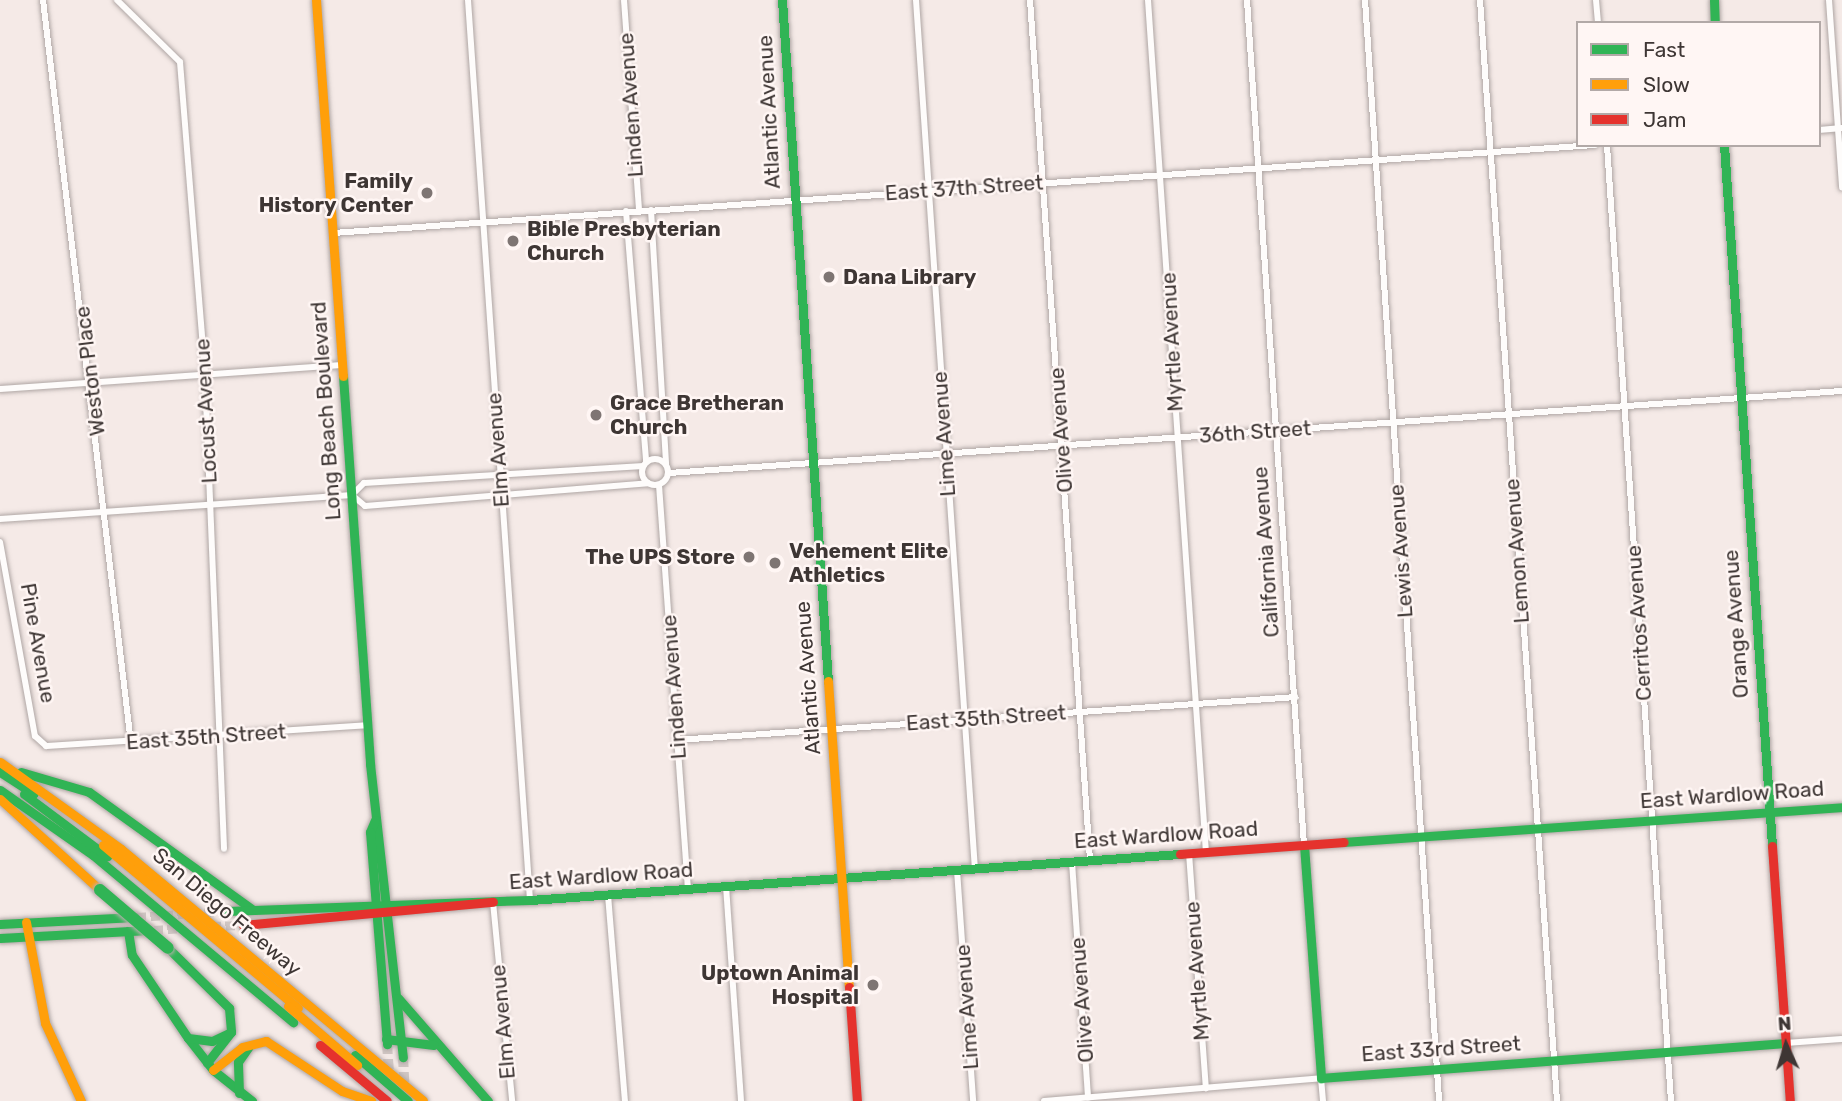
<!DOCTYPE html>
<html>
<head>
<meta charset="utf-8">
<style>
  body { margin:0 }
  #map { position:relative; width:1842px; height:1101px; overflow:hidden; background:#f5eae7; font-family:Rubik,sans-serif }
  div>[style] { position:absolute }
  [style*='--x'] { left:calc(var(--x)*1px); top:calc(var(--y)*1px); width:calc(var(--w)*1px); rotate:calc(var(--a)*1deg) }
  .secondary-tunnel>* { height:9px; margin-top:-4.5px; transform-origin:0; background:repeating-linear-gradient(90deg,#d0c6c3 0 9px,transparent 0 13.5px) }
  .primary-tunnel>* { height:10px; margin-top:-5px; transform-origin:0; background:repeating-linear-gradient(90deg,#d0c6c3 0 10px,transparent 0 15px) }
  .roads { filter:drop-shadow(0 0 2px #afa6a4) drop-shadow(0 0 2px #afa6a4) }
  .street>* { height:6px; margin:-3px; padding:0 3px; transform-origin:3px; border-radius:3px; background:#fefcfb }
  .street>.ring { margin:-3px; padding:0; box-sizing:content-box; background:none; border:6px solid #fefcfb; border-radius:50% }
  .fast>* { height:9px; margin:-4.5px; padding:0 4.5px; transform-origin:4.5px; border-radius:4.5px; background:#30b455 }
  .slow>* { height:9px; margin:-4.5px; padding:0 4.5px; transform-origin:4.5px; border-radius:4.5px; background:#ff9f0a }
  .jam>* { height:9px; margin:-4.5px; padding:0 4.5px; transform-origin:4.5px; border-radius:4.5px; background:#e5322d }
  .bridges { filter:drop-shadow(0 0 2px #beafb0) drop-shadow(0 0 2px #beafb0) }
  .fast-bridge>* { height:12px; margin:-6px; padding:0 6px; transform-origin:6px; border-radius:6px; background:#30b455 }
  .dots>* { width:19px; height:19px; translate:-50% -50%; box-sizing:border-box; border:4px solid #fff6f4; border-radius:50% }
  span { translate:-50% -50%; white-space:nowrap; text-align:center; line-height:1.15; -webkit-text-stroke:5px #fff6f4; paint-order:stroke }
  .street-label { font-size:21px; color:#3e3634 }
  .poi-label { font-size:21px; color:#3e3634; font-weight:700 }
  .right { translate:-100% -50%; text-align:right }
  .left { translate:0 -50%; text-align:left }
  .legend { position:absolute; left:1576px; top:21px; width:245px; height:126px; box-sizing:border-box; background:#fff6f4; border:2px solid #b2a9a7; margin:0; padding:9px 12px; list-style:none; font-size:21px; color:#3e3634 }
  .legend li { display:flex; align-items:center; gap:14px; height:35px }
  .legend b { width:35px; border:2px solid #b2a9a7 }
  .north { position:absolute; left:1751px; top:1010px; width:70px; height:70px; -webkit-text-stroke:5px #fff6f4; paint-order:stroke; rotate:356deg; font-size:19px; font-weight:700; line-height:28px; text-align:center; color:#3e3634 }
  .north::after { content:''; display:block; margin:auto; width:24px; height:32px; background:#3e3634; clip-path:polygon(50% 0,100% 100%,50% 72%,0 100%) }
</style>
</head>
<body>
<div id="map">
  <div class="secondary-tunnel">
    <i style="--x:137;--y:917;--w:90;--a:-3.8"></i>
    <i style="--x:212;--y:926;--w:31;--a:-2"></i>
    <i style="--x:154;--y:930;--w:30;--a:-4"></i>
  </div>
  <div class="primary-tunnel">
    <i style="--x:387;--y:1044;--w:32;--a:86"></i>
    <i style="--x:403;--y:1057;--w:34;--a:87"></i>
  </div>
  <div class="roads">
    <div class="street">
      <i style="--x:43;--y:0;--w:748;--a:83.25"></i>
      <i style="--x:117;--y:0;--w:88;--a:44.5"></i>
      <i style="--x:180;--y:62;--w:314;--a:85.4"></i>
      <i style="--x:205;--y:375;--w:474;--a:87.7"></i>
      <i style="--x:468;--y:0;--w:902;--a:86.06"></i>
      <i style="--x:624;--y:0;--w:211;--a:85.9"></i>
      <i style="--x:916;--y:0;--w:871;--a:86.12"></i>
      <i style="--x:1030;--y:0;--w:862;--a:86.01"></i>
      <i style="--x:1148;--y:0;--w:854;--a:86.11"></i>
      <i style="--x:1247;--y:0;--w:847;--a:86.14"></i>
      <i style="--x:1365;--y:0;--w:1103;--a:86.15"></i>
      <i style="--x:1480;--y:0;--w:1104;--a:86"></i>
      <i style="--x:1596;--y:0;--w:23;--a:85"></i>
      <i style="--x:1829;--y:0;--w:188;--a:86"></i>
      <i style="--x:1819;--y:130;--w:23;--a:-5"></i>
      <i style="--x:1607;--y:145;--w:958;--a:86.17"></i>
      <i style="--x:651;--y:210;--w:254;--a:86.6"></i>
      <i style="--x:626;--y:211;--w:252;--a:85.4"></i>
      <i style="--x:333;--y:233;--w:1265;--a:-3.99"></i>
      <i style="--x:0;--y:389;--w:343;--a:-4"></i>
      <i class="ring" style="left:642px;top:459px;width:20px;height:20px"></i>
      <i style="--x:669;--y:473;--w:1176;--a:-4"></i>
      <i style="--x:659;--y:485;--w:405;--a:85.9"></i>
      <i style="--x:352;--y:495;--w:17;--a:40"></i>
      <i style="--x:365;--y:506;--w:284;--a:-4.6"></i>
      <i style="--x:0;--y:519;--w:353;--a:-3.9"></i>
      <i style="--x:352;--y:495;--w:17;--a:-45"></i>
      <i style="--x:364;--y:483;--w:280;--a:-3.5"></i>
      <i style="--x:0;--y:542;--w:197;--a:79.8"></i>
      <i style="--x:35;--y:736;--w:15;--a:42"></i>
      <i style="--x:46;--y:746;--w:322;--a:-3.7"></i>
      <i style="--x:677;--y:740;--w:620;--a:-3.97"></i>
      <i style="--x:1189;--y:853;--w:236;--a:85.9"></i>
      <i style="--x:1072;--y:862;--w:236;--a:86.1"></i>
      <i style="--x:957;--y:870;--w:232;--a:86"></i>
      <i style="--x:726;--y:886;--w:216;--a:86"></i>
      <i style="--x:608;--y:895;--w:207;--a:85.3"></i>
      <i style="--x:493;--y:902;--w:200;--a:84.5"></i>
      <i style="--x:1785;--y:1043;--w:57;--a:-4"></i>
      <i style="--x:1044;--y:1101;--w:278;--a:-4.7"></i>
      <i style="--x:1321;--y:1078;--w:23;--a:85"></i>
    </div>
    <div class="fast">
      <i style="--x:782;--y:0;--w:683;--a:86.14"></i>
      <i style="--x:1714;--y:0;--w:23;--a:88"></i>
      <i style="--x:1724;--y:145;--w:703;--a:86.08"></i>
      <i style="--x:343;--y:376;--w:389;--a:86"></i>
      <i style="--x:370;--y:764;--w:295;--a:83.6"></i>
      <i style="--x:0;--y:772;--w:40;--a:32.9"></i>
      <i style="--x:21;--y:772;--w:71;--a:16.4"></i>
      <i style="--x:89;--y:792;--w:202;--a:35.7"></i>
      <i style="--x:0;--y:790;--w:113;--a:35"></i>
      <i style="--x:93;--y:855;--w:261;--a:39.9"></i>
      <i style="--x:24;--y:794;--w:104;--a:36.8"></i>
      <i style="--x:375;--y:820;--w:13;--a:113"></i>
      <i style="--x:370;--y:832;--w:213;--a:85.4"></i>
      <i style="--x:1344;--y:842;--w:499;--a:-4"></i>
      <i style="--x:1304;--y:845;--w:234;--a:85.8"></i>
      <i style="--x:1321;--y:1078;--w:465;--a:-4.3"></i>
      <i style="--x:227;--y:911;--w:303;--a:-2.1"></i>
      <i style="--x:530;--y:900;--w:652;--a:-4.05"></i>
      <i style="--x:0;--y:924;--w:135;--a:-3"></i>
      <i style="--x:128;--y:931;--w:24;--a:81"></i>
      <i style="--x:132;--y:955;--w:100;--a:56"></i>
      <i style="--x:188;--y:1038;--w:41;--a:52"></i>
      <i style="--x:213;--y:1070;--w:50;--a:38.5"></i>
      <i style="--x:0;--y:938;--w:149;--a:-3.1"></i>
      <i style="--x:168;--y:948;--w:86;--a:44.5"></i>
      <i style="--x:229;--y:1008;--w:24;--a:85"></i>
      <i style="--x:231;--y:1032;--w:39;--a:128"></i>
      <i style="--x:398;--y:998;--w:137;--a:48.9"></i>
      <i style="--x:188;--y:1038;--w:24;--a:7"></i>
      <i style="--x:212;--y:1041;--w:21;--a:-25"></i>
      <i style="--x:386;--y:1039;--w:48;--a:7.1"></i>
      <i style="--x:355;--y:1055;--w:70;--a:41"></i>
      <i style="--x:239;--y:1093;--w:31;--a:-92"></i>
      <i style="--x:238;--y:1062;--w:19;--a:-55"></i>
    </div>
    <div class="slow">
      <i style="--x:316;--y:0;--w:377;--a:85.9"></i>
      <i style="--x:828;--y:681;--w:307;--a:86.1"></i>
      <i style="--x:0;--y:762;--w:149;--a:35.7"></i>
      <i style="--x:121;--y:849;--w:393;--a:39.8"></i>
      <i style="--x:0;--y:799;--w:135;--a:42.3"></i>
      <i style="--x:103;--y:845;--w:254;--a:39.9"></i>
      <i style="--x:26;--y:922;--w:103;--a:79.3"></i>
      <i style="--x:45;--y:1023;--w:86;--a:65.2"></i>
      <i style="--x:288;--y:1006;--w:91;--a:40.5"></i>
      <i style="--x:213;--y:1070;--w:37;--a:-38"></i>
      <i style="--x:242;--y:1047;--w:25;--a:-14"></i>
      <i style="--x:266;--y:1041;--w:91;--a:33.3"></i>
      <i style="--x:342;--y:1091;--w:31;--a:19"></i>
    </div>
    <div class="jam">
      <i style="--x:1772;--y:846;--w:256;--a:86"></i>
      <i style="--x:1180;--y:854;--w:164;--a:-4.2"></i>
      <i style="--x:243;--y:925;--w:251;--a:-5.3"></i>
      <i style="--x:849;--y:987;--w:114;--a:86"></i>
      <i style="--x:320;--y:1045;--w:87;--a:39.9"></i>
    </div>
  </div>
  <div class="bridges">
    <div class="fast-bridge">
      <i style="--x:100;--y:890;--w:89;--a:40.5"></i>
    </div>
  </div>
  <div class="dots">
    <i style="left:427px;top:193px;background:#7e7573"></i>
    <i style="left:513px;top:241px;background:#7e7573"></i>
    <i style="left:829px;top:277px;background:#7e7573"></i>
    <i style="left:596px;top:415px;background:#7e7573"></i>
    <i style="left:749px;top:557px;background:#7e7573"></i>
    <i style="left:775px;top:563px;background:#7e7573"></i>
    <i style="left:873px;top:985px;background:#7e7573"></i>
  </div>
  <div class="street-label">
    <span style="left:631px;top:105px;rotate:-94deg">Linden Avenue</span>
    <span style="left:769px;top:112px;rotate:-93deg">Atlantic Avenue</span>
    <span style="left:964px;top:188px;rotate:-4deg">East 37th Street</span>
    <span style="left:1172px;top:342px;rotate:-93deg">Myrtle Avenue</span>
    <span style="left:90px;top:371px;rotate:-97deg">Weston Place</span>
    <span style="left:206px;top:411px;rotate:-93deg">Locust Avenue</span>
    <span style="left:326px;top:411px;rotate:-94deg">Long Beach Boulevard</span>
    <span style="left:1061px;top:430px;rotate:-94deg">Olive Avenue</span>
    <span style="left:1255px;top:432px;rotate:-4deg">36th Street</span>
    <span style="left:944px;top:434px;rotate:-94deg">Lime Avenue</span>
    <span style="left:498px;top:450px;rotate:-94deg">Elm Avenue</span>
    <span style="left:1401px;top:551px;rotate:-94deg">Lewis Avenue</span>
    <span style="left:1517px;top:551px;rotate:-94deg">Lemon Avenue</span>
    <span style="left:1266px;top:552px;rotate:-94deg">California Avenue</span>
    <span style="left:1639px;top:623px;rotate:-94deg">Cerritos Avenue</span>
    <span style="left:1736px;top:624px;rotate:-94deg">Orange Avenue</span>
    <span style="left:38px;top:643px;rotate:80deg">Pine Avenue</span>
    <span style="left:808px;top:678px;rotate:-94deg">Atlantic Avenue</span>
    <span style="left:674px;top:687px;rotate:-94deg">Linden Avenue</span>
    <span style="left:986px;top:718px;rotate:-4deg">East 35th Street</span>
    <span style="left:206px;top:737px;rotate:-4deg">East 35th Street</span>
    <span style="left:1732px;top:795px;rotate:-4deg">East Wardlow Road</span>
    <span style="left:1166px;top:835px;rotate:-4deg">East Wardlow Road</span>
    <span style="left:601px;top:876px;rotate:-4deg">East Wardlow Road</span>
    <span style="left:227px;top:912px;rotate:40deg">San Diego Freeway</span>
    <span style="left:1197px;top:971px;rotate:-94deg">Myrtle Avenue</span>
    <span style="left:1082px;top:1000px;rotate:-94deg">Olive Avenue</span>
    <span style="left:967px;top:1007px;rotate:-94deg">Lime Avenue</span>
    <span style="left:503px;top:1022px;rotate:-95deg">Elm Avenue</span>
    <span style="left:1441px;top:1049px;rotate:-4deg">East 33rd Street</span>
  </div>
  <div class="poi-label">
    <span class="right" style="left:413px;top:193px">Family<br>History Center</span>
    <span class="left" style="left:527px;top:241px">Bible Presbyterian<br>Church</span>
    <span class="left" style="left:843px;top:277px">Dana Library</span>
    <span class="left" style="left:610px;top:415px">Grace Bretheran<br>Church</span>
    <span class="left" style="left:789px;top:563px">Vehement Elite<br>Athletics</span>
    <span class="right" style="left:735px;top:557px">The UPS Store</span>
    <span class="right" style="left:859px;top:985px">Uptown Animal<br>Hospital</span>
  </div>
  <ul class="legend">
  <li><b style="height:9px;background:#30b455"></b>Fast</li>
  <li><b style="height:9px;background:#ff9f0a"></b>Slow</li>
  <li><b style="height:9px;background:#e5322d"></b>Jam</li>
  </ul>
  <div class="north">N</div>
</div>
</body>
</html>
